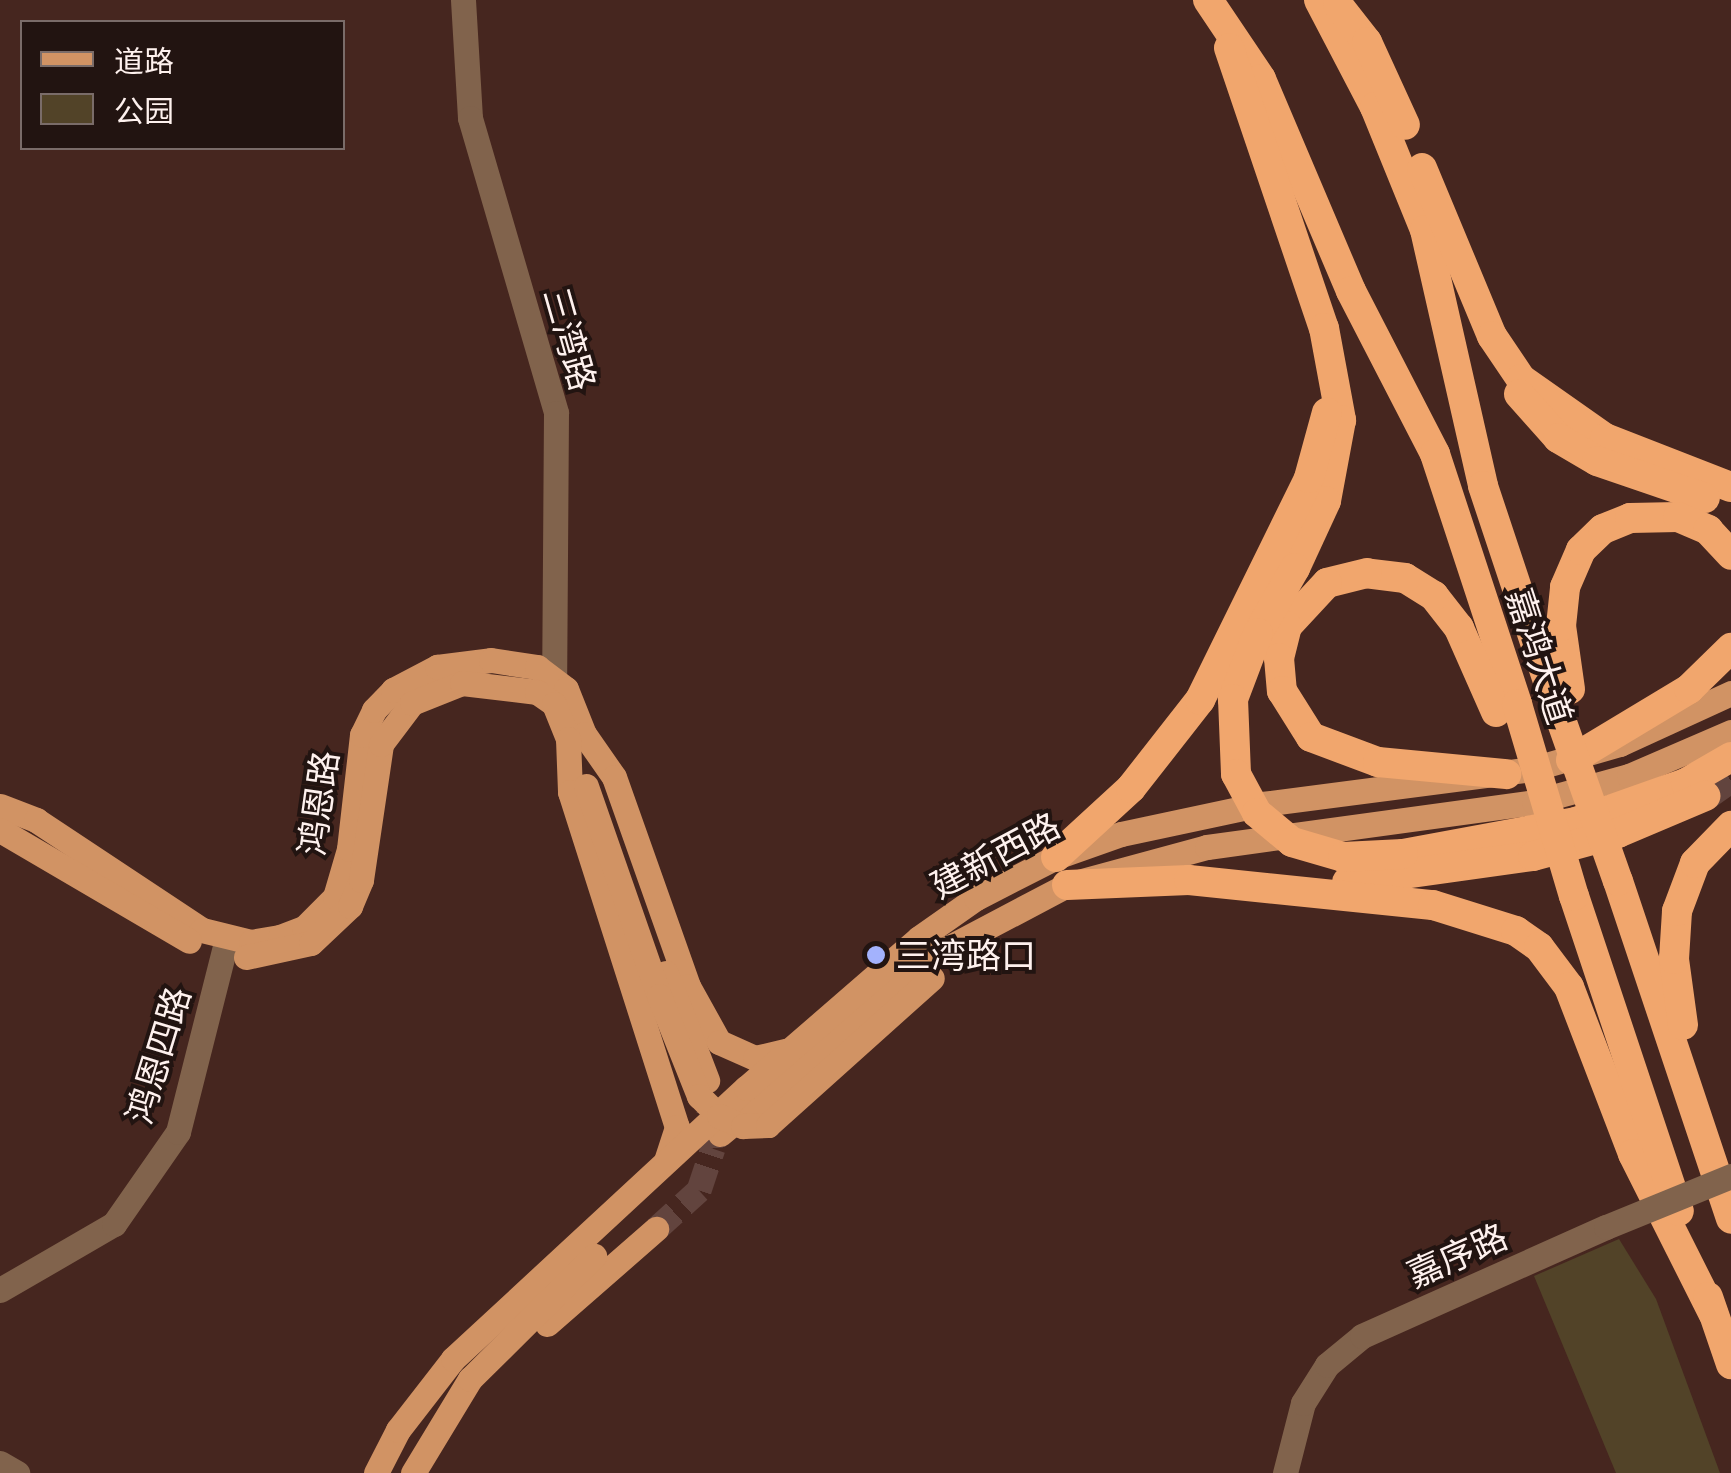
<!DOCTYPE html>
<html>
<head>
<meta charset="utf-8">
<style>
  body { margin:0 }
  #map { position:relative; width:1731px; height:1473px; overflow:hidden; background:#46261f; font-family:"PT Sans","Noto Sans SC",sans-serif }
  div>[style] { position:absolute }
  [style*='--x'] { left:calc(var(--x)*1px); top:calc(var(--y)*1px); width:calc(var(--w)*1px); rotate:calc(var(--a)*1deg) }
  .green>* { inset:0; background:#524328 }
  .major-tunnel>* { height:25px; margin-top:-12.5px; transform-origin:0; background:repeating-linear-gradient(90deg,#62443e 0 25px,transparent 0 37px) }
  .highway-tunnel>* { height:30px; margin-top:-15px; transform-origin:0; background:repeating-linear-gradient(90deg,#62443e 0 30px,transparent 0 45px) }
  .minor>* { height:25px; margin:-12.5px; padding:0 12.5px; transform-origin:12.5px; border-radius:12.5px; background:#81634c }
  .major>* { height:25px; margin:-12.5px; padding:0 12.5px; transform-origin:12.5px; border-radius:12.5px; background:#d19364 }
  .highway>* { height:30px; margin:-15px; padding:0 15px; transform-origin:15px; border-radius:15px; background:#f1a66d }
  .minor-bridge>* { height:25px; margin:-12.5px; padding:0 12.5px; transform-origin:12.5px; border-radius:12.5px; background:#81634c }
  .major-bridge>* { height:25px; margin:-12.5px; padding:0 12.5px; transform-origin:12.5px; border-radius:12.5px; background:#d19364 }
  .highway-bridge>* { height:30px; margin:-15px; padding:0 15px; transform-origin:15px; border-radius:15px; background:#f1a66d }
  .dots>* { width:28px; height:28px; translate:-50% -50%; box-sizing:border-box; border:5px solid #221411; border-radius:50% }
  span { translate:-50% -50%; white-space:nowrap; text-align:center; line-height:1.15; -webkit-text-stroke:8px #221411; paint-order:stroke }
  .street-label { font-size:35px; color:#fef1ee }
  .poi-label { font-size:35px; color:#fef1ee }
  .left { translate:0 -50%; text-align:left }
  .legend { position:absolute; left:20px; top:20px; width:325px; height:130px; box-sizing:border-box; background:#221411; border:2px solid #7a6c69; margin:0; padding:12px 18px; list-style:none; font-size:30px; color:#fef1ee }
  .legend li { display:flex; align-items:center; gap:20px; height:50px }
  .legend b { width:50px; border:2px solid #7a6c69 }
</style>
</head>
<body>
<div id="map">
  <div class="green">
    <i style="clip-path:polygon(1619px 1239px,1656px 1299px,1720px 1473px,1616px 1473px,1534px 1276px)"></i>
  </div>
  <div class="major-tunnel">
    <i style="--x:656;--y:1229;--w:58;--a:-42.2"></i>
    <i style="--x:699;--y:1190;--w:44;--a:-71.6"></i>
    <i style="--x:713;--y:1148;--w:38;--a:-96"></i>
  </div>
  <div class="highway-tunnel">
    <i style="--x:1705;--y:796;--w:32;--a:-35"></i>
  </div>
  <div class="minor">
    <i style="--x:463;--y:0;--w:118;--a:86.6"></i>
    <i style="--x:470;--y:118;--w:307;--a:73.7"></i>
    <i style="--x:556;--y:413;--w:284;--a:90.4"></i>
    <i style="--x:0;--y:1290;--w:132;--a:-30.1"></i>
    <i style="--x:114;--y:1224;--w:112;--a:-55.2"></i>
    <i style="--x:178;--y:1132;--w:199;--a:-75.8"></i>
    <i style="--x:0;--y:1463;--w:20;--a:30"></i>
    <i style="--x:1285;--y:1473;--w:72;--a:-75.6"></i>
    <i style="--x:1303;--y:1403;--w:45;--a:-57.7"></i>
    <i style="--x:1327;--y:1365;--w:45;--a:-39.6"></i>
    <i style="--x:1362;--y:1336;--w:267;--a:-24.1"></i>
  </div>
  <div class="major">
    <i style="--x:0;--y:806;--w:39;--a:21"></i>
    <i style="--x:36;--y:820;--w:199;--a:33.5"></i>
    <i style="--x:202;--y:930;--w:50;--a:13.8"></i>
    <i style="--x:251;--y:942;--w:29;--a:-10"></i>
    <i style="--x:280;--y:937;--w:26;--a:-21"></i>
    <i style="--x:304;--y:928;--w:44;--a:-45"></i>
    <i style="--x:335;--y:897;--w:50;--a:-73.7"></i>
    <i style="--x:349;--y:849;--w:115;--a:-83.5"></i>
    <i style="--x:362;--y:735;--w:28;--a:-64"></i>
    <i style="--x:374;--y:710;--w:28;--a:-46"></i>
    <i style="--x:393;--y:690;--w:50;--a:-27.6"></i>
    <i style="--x:437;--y:667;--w:54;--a:-7.4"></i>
    <i style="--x:491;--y:660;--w:47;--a:8.7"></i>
    <i style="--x:537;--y:667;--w:36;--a:37"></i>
    <i style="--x:566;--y:689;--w:48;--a:68.2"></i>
    <i style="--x:584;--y:734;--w:52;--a:55.1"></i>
    <i style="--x:614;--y:777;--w:222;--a:70.5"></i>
    <i style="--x:688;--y:986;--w:64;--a:61"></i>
    <i style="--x:719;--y:1042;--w:39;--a:24"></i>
    <i style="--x:755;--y:1058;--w:32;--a:-13"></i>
    <i style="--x:0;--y:830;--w:219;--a:30.4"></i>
    <i style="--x:246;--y:957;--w:66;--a:-12.2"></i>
    <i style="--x:311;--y:943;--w:54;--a:-43.5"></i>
    <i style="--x:350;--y:906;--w:28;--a:-67"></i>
    <i style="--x:361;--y:880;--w:137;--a:-81.6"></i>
    <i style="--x:381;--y:744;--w:51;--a:-52.9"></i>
    <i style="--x:412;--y:703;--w:54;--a:-21.8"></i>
    <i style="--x:462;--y:683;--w:76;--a:6.8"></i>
    <i style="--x:537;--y:692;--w:21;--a:35"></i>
    <i style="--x:554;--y:704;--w:38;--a:68"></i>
    <i style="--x:568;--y:739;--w:53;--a:87.8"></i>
    <i style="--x:570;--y:792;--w:352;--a:72.3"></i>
    <i style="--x:677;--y:1127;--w:33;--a:108"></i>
    <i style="--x:666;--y:973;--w:115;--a:69"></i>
    <i style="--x:720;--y:1134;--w:288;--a:-39.5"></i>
    <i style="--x:942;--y:951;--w:141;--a:-27.8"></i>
    <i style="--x:1067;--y:885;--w:145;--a:-15.2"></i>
    <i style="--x:1207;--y:847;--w:330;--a:-7.8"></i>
    <i style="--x:1534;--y:802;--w:98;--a:-15.3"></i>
    <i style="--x:1629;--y:776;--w:111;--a:-23.3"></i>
    <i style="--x:547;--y:1324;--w:145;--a:-41.1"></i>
    <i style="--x:376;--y:1473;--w:48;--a:-62.9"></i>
    <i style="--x:398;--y:1430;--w:90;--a:-52.2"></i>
    <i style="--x:453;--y:1359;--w:399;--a:-42.8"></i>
    <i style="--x:746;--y:1088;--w:229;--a:-40.9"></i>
    <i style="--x:919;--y:938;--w:70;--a:-35.1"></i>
    <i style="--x:976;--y:898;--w:90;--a:-27.1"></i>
    <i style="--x:1056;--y:857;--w:69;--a:-19.5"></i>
    <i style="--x:1121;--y:834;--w:144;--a:-12"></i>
    <i style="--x:1262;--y:804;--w:272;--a:-7.4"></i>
    <i style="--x:1532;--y:769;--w:91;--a:-15.9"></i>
    <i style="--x:1620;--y:744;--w:122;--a:-24.7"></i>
    <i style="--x:413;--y:1473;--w:110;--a:-58.8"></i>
    <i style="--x:470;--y:1379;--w:175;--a:-44.8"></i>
  </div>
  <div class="highway">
    <i style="--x:1208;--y:0;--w:95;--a:56.1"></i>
    <i style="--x:1261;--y:79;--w:230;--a:67"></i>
    <i style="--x:1351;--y:291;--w:183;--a:62.7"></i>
    <i style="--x:1435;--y:454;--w:263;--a:71.8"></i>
    <i style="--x:1319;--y:0;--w:121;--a:62.4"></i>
    <i style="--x:1375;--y:107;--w:133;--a:67.9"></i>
    <i style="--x:1425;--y:230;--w:262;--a:77.2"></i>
    <i style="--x:1483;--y:486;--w:219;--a:71.6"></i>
    <i style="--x:1338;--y:5;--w:47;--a:51.9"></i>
    <i style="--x:1367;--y:42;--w:91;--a:65.4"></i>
    <i style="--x:1229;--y:48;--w:296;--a:71.3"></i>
    <i style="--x:1324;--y:328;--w:94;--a:79.5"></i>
    <i style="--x:1341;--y:420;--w:82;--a:100.5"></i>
    <i style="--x:1326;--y:501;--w:74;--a:114.8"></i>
    <i style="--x:1422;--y:168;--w:182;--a:67.4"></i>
    <i style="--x:1492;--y:336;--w:52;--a:56"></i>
    <i style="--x:1521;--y:379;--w:103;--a:35.1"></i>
    <i style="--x:1605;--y:438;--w:135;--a:21.3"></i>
    <i style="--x:1519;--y:394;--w:59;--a:48.4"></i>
    <i style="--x:1558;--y:438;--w:45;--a:30.5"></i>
    <i style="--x:1597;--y:461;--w:114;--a:18.9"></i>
    <i style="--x:1570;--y:689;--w:64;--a:-98.1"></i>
    <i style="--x:1561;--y:626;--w:39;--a:-84"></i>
    <i style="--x:1565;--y:587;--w:40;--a:-66.6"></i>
    <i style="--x:1581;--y:550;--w:30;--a:-44"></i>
    <i style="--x:1603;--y:529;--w:29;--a:-22"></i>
    <i style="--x:1630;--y:518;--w:48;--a:-1.2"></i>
    <i style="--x:1678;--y:517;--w:33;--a:23"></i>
    <i style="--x:1708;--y:530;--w:34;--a:47"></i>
    <i style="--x:1496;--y:712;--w:92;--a:-113.8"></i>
    <i style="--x:1459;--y:628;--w:41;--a:-128"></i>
    <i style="--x:1434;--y:596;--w:34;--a:-148"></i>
    <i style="--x:1405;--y:578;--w:38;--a:-173"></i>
    <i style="--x:1367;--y:573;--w:41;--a:166"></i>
    <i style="--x:1327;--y:583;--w:59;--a:132.9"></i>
    <i style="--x:1287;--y:626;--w:33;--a:104"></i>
    <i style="--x:1279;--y:658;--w:33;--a:85"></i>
    <i style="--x:1282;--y:691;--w:54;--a:57.8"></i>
    <i style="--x:1311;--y:737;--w:72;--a:20.5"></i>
    <i style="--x:1378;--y:762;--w:129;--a:5.4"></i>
    <i style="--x:1571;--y:760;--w:138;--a:-31"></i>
    <i style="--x:1689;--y:689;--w:59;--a:-44.3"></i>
    <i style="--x:1403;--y:854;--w:176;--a:-10.5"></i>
    <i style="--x:1576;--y:822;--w:117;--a:-19.5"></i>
    <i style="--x:1686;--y:783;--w:52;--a:-30"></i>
    <i style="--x:1056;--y:857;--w:102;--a:-42.6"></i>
    <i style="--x:1131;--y:788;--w:112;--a:-51.9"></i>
    <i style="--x:1200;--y:700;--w:247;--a:-63.8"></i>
    <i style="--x:1309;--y:478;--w:68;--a:-74.7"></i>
    <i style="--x:1618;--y:881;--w:356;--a:71.5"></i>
    <i style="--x:1347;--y:882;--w:188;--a:-8"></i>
    <i style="--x:1533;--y:856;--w:88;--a:-15.1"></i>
    <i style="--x:1618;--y:833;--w:95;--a:-23"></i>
    <i style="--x:1067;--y:885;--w:122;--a:-2.3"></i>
    <i style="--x:1189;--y:880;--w:245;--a:5.9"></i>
    <i style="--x:1433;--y:905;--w:87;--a:17.4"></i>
    <i style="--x:1516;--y:931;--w:28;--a:35"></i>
    <i style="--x:1539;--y:947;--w:50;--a:53.1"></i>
    <i style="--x:1569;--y:987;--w:179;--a:69"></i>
    <i style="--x:1633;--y:1154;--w:178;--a:63.3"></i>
    <i style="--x:1574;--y:896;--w:332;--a:71.6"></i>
    <i style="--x:1683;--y:1025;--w:67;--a:-97.8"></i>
    <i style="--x:1674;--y:959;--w:48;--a:-86.4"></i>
    <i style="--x:1677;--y:911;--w:51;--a:-69.4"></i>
    <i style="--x:1695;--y:863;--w:52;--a:-45.8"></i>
    <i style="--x:1708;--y:1297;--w:71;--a:71.1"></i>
  </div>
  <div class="minor-bridge">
    <i style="--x:1606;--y:1227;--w:135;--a:-22.2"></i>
  </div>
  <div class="major-bridge">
    <i style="--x:586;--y:786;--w:222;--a:70.8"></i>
    <i style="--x:659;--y:996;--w:108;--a:68.2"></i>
    <i style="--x:699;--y:1096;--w:28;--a:45"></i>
    <i style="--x:719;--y:1116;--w:26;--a:23"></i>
    <i style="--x:743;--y:1126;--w:25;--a:-2"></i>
    <i style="--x:768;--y:1125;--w:220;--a:-41.9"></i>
  </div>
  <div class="highway-bridge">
    <i style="--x:1295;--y:568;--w:75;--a:119.6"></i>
    <i style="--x:1258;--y:633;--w:71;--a:110.7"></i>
    <i style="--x:1233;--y:699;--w:75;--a:87.7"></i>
    <i style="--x:1236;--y:774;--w:44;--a:61.7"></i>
    <i style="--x:1257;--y:813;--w:45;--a:39.6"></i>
    <i style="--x:1292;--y:842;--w:53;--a:16.4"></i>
    <i style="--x:1343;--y:857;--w:60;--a:-2.9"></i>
    <i style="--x:1552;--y:694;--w:198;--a:70.6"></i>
    <i style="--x:1517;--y:704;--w:200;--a:73.5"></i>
  </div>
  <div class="dots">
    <i style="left:876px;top:955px;background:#a3b2fd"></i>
  </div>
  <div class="street-label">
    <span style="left:570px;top:339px;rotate:74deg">三湾路</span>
    <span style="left:1540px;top:656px;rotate:72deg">嘉鸿大道</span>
    <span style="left:318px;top:803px;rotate:-82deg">鸿恩路</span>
    <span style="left:995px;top:855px;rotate:-28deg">建新西路</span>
    <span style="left:158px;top:1055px;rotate:-73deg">鸿恩四路</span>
    <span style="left:1457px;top:1255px;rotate:-24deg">嘉序路</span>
  </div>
  <div class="poi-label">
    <span class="left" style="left:896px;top:955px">三湾路口</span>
  </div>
  <ul class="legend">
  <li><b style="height:12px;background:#d19364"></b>道路</li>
  <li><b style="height:28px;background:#524328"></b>公园</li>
  </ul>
</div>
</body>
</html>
